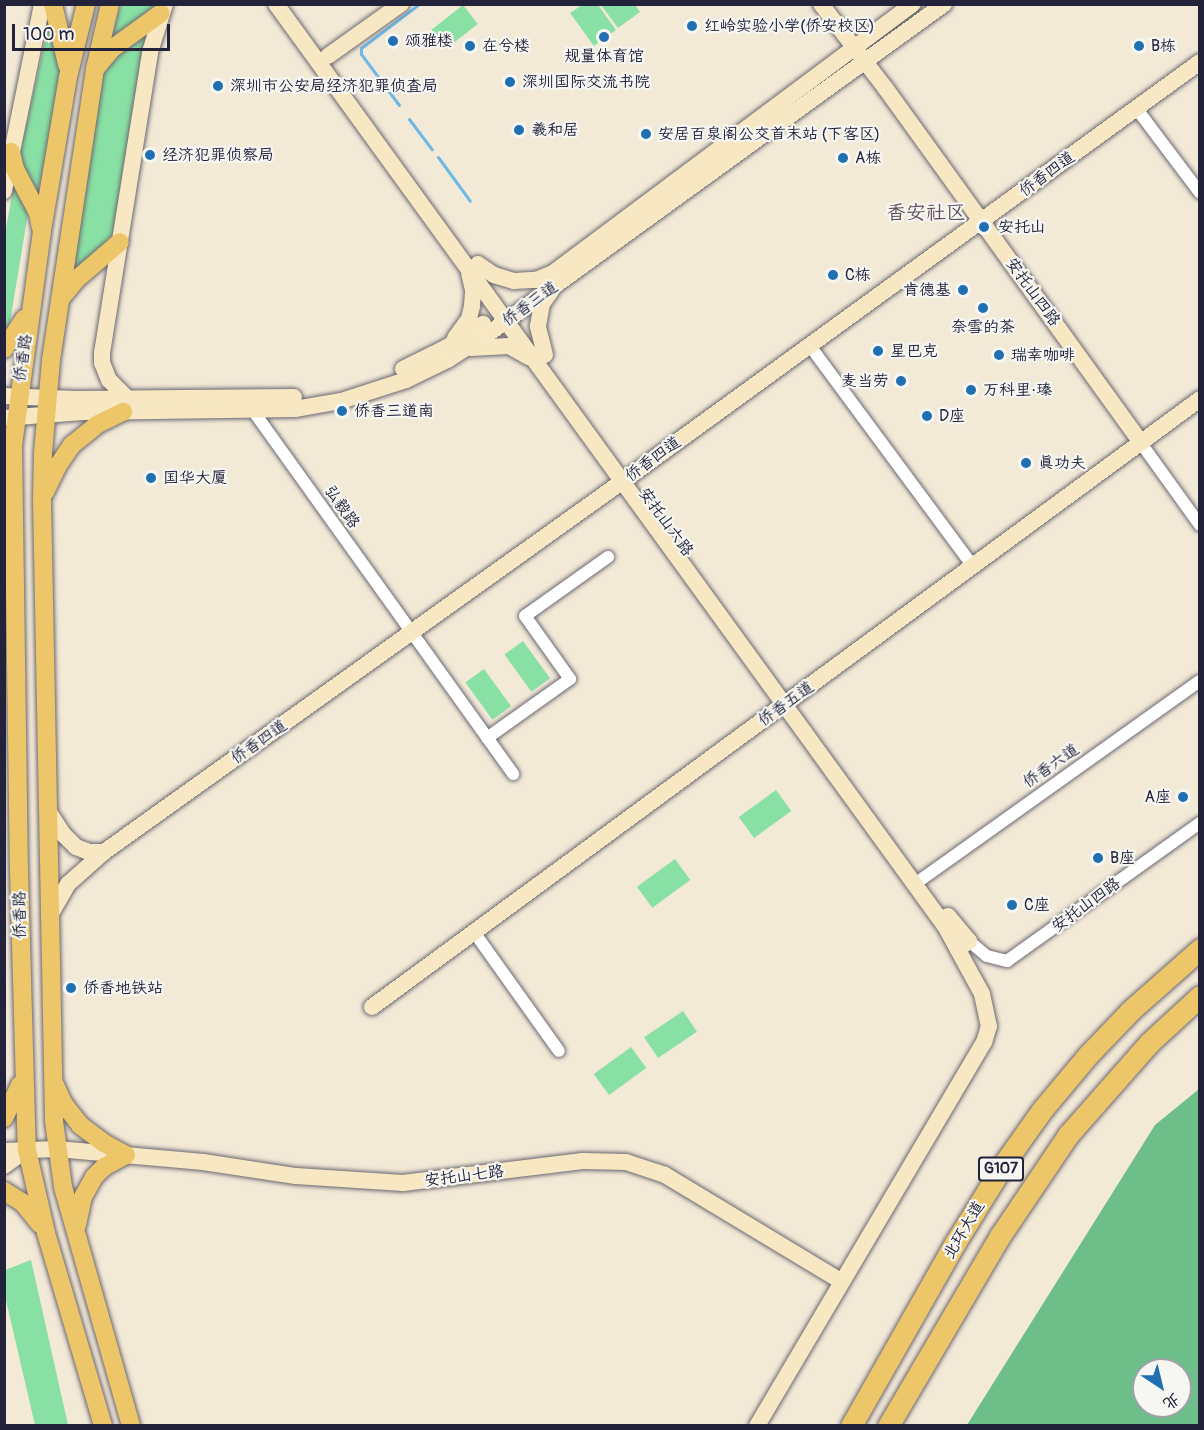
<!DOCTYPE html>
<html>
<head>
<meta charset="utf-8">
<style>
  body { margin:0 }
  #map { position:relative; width:1204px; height:1430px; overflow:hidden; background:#f3e9d7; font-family:Pangolin,"LXGW WenKai TC",sans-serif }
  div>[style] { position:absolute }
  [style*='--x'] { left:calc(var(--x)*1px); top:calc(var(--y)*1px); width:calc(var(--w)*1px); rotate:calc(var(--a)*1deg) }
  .green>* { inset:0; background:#89e0a4; transform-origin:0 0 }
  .forest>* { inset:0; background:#6ebe8a }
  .stream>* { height:3px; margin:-1.5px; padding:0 1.5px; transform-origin:1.5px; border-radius:1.5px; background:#6db9e6 }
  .roads { filter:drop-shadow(0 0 2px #6b6872) drop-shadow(0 0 2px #6b6872) }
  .street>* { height:12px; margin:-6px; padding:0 6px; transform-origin:6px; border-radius:6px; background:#fff }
  .secondary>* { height:16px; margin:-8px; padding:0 8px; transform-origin:8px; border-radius:8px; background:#f7e8c3 }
  .primary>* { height:18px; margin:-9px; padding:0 9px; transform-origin:9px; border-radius:9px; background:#ecc669 }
  .highway>* { height:21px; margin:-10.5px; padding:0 10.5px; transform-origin:10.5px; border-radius:10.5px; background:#ecc669 }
  .dots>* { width:16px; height:16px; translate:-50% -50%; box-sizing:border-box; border:3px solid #f6f6f2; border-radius:50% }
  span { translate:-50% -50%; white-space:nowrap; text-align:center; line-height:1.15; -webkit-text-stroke:4.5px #f6f6f2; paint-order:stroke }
  .shield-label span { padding:2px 4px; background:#f6f6f2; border:2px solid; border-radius:4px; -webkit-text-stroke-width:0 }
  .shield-label { font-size:15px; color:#22223b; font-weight:700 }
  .poi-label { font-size:16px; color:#22223b }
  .left { translate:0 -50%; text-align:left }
  .right { translate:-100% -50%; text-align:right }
  .street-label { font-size:16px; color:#22223b }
  .quarter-label { font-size:20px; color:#614f5a }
  .frame { position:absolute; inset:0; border:6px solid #22223b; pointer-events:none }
  .north { position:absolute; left:1132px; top:1358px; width:60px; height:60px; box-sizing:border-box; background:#f6f6f2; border:2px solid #a1a1a9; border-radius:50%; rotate:145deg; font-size:16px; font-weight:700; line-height:24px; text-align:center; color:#22223b }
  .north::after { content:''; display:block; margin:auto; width:21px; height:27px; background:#1f6fb2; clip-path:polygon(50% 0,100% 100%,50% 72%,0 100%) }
  .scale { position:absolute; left:12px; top:24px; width:158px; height:27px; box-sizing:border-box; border:3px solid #22223b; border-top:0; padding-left:8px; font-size:18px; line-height:21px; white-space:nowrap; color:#22223b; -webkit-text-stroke:4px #f6f6f2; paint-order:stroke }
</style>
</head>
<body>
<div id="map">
  <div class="green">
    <i style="clip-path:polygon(121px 5px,156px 5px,153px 14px,110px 41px)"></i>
    <i style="left:463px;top:5px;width:24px;height:40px;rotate:52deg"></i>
    <i style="clip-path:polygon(582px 5px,598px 5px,616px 30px,594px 46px,570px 13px)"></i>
    <i style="clip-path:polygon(601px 5px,635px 5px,640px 12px,618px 28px)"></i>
    <i style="clip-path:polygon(150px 29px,114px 232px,73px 279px,87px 169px,104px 68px,109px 57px)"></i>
    <i style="clip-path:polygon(54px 30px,64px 58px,37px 200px,18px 162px,47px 32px)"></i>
    <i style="clip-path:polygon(14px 184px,29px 207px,9px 328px,5px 338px,5px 234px)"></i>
    <i style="left:523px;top:641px;width:46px;height:23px;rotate:54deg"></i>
    <i style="left:484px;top:669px;width:46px;height:23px;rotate:54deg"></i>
    <i style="left:776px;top:790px;width:26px;height:46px;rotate:54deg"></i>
    <i style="left:675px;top:859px;width:26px;height:47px;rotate:54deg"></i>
    <i style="left:683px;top:1011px;width:25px;height:47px;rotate:56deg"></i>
    <i style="left:631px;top:1047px;width:26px;height:46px;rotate:54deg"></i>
    <i style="clip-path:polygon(31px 1260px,68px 1425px,35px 1425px,5px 1296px,5px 1270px)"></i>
  </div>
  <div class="forest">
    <i style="clip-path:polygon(evenodd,1199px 1089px,1199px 1425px,967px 1425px,1155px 1125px,1199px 1089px,1144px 1370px,1180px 1370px,1180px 1406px,1144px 1406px,1144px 1370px)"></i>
  </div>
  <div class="stream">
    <i style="--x:399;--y:105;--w:64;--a:-126.7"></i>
    <i style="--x:361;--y:54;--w:6;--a:-90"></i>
    <i style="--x:361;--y:48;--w:73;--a:-37.2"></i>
    <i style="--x:409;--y:119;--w:38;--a:53"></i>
    <i style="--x:438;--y:157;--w:54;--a:54"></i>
  </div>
  <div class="roads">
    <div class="street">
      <i style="--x:1136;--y:108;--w:106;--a:53"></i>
      <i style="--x:810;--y:346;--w:274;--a:53.5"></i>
      <i style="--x:249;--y:405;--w:454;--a:54.4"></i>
      <i style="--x:1141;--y:443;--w:101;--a:54.3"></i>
      <i style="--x:487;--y:738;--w:102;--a:-35.4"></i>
      <i style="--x:570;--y:679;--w:77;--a:-125.5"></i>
      <i style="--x:525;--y:616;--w:102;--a:-35.4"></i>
      <i style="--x:922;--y:879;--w:341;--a:-35.5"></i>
      <i style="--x:474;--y:932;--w:146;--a:54.5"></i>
      <i style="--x:969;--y:941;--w:23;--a:40"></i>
      <i style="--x:987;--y:956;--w:21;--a:14"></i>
      <i style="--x:1007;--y:961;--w:237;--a:-35.6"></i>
    </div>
    <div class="secondary">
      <i style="--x:276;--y:4;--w:1139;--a:54.04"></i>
      <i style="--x:945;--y:926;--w:77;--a:61.4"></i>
      <i style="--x:982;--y:994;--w:33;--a:78"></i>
      <i style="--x:989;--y:1026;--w:17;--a:107"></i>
      <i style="--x:984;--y:1042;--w:446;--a:120.6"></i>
      <i style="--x:821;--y:4;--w:107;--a:52.6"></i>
      <i style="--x:886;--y:89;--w:436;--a:54.2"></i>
      <i style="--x:328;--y:56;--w:90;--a:-35.5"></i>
      <i style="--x:4;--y:191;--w:191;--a:-78.5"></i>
      <i style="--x:478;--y:264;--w:19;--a:35"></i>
      <i style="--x:494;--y:275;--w:21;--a:17"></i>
      <i style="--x:514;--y:281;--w:22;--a:-3"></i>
      <i style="--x:536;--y:280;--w:18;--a:-22"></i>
      <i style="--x:545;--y:279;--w:459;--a:-36.8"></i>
      <i style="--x:455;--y:338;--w:24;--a:-54"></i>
      <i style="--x:469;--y:319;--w:13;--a:-77"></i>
      <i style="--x:472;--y:306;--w:16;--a:-86"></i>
      <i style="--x:473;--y:290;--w:17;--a:-103"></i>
      <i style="--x:471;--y:348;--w:38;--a:-3"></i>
      <i style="--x:509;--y:346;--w:23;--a:29"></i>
      <i style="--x:545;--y:355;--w:30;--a:-104"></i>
      <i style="--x:538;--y:326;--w:22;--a:-80"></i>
      <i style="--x:542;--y:304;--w:16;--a:-55"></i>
      <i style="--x:403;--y:369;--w:49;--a:-26.6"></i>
      <i style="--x:447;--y:347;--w:43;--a:-32.6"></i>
      <i style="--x:4;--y:396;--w:71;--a:2.4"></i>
      <i style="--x:75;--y:399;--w:219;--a:-0.5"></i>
      <i style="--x:128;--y:399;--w:27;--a:-135"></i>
      <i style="--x:109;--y:380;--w:18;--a:-112"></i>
      <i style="--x:102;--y:363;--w:10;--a:-90"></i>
      <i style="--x:102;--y:353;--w:305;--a:-80.9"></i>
      <i style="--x:150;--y:52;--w:50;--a:-72.6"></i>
      <i style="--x:4;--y:418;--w:79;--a:-4.3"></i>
      <i style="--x:83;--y:412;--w:212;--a:-0.8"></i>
      <i style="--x:295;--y:409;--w:47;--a:-9.9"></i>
      <i style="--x:341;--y:401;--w:68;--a:-17.9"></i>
      <i style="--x:406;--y:380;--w:48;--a:-26"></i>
      <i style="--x:449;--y:359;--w:46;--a:-32.7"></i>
      <i style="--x:488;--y:334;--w:563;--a:-35.89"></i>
      <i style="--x:47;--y:809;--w:31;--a:57"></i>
      <i style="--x:64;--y:835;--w:17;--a:45"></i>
      <i style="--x:76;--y:847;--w:14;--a:21"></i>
      <i style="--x:89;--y:852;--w:15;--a:0"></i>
      <i style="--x:948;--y:916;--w:33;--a:50"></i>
      <i style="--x:969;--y:941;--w:14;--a:144"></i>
      <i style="--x:49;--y:917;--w:38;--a:-60"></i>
      <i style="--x:68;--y:884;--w:48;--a:-41.6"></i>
      <i style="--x:104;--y:852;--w:638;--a:-35.56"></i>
      <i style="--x:623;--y:481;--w:713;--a:-35.99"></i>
      <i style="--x:372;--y:1007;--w:1027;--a:-36.29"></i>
      <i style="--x:4;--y:1151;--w:53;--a:-2.2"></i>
      <i style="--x:57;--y:1149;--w:147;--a:5.1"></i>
      <i style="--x:203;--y:1162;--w:94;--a:8.6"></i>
      <i style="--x:296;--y:1176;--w:107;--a:3.7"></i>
      <i style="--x:403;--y:1183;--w:181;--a:-7"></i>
      <i style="--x:583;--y:1161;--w:43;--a:1.3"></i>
      <i style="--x:626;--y:1162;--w:41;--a:18.4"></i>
      <i style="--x:665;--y:1175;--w:205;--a:31.1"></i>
      <i style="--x:4;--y:1166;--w:27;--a:-36"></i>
    </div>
    <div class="primary">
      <i style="--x:53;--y:4;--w:62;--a:76.9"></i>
      <i style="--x:86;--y:4;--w:75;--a:103.9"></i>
      <i style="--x:68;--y:77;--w:156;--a:99.6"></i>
      <i style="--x:42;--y:231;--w:216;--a:97.7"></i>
      <i style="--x:13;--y:445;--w:426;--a:89.2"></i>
      <i style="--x:19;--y:871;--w:279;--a:88.4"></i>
      <i style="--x:27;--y:1150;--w:85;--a:77.1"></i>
      <i style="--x:46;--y:1233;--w:201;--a:73.5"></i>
      <i style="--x:110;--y:4;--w:67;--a:103"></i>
      <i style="--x:95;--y:69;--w:294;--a:98.6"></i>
      <i style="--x:51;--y:360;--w:93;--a:94.9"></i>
      <i style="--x:43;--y:453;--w:46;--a:91.2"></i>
      <i style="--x:42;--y:499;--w:622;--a:88.89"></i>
      <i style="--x:54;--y:1121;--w:67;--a:82.2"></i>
      <i style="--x:63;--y:1187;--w:248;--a:74.1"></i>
      <i style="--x:96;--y:68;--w:26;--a:-50"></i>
      <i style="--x:113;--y:48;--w:59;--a:-36.1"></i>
      <i style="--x:11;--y:152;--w:17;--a:77"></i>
      <i style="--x:15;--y:169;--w:50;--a:62.4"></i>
      <i style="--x:38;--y:213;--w:15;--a:79"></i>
      <i style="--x:61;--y:298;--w:26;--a:-50"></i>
      <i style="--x:78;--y:278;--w:55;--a:-40.6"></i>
      <i style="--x:4;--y:349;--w:37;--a:-56"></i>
      <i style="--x:45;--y:492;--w:28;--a:-64"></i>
      <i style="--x:57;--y:467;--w:27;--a:-56"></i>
      <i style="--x:72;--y:445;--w:33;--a:-39"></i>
      <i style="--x:98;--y:424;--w:28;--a:-26"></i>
      <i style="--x:55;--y:1085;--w:20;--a:66"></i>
      <i style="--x:63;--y:1103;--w:28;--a:52"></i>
      <i style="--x:80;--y:1125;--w:30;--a:37"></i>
      <i style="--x:104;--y:1143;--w:25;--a:29"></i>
      <i style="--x:4;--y:1118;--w:37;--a:-64"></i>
      <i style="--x:4;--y:1191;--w:22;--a:32"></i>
      <i style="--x:23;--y:1203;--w:27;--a:51"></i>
      <i style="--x:77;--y:1225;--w:29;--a:-78"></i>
      <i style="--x:83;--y:1197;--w:23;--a:-61"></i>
      <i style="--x:94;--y:1177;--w:14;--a:-45"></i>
      <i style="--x:104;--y:1167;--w:25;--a:-29"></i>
    </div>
    <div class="highway">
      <i style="--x:851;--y:1426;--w:210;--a:-60.4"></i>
      <i style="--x:955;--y:1243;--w:95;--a:-58.3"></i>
      <i style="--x:1005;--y:1162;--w:64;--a:-54.6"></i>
      <i style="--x:1042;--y:1110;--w:72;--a:-50.1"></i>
      <i style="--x:1088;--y:1055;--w:61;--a:-46.3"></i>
      <i style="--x:1130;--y:1011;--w:94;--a:-41.5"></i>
      <i style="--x:888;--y:1426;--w:221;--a:-59.5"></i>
      <i style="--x:1000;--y:1236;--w:122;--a:-56"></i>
      <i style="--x:1068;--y:1135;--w:123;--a:-48.6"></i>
      <i style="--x:1149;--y:1043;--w:69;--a:-42.7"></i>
    </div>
  </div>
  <div class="dots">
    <i style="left:692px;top:26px;background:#1f6fb2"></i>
    <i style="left:604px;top:37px;background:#1f6fb2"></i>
    <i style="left:393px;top:41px;background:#1f6fb2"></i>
    <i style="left:470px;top:46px;background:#1f6fb2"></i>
    <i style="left:1139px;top:46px;background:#1f6fb2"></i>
    <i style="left:510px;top:82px;background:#1f6fb2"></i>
    <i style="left:218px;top:86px;background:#1f6fb2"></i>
    <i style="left:519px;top:130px;background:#1f6fb2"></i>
    <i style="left:646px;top:134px;background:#1f6fb2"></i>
    <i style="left:150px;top:155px;background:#1f6fb2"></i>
    <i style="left:843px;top:158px;background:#1f6fb2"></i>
    <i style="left:984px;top:227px;background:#1f6fb2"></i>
    <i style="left:833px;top:275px;background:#1f6fb2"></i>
    <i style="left:963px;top:290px;background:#1f6fb2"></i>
    <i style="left:983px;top:308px;background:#1f6fb2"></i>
    <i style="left:878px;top:351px;background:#1f6fb2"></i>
    <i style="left:999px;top:355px;background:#1f6fb2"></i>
    <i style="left:901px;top:381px;background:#1f6fb2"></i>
    <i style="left:971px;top:390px;background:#1f6fb2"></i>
    <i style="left:342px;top:411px;background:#1f6fb2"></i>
    <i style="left:927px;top:416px;background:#1f6fb2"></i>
    <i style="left:1026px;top:463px;background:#1f6fb2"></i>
    <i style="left:151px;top:478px;background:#1f6fb2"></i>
    <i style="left:1183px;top:797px;background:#1f6fb2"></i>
    <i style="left:1098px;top:858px;background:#1f6fb2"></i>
    <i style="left:1012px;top:905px;background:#1f6fb2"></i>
    <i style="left:71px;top:988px;background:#1f6fb2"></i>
  </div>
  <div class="shield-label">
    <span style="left:1001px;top:1169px">G107</span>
  </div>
  <div class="poi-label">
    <span class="left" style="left:704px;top:26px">红岭实验小学(侨安校区)</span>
    <span class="left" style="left:405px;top:41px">颂雅楼</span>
    <span class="left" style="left:482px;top:46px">在兮楼</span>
    <span class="left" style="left:1151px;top:46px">B栋</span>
    <span style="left:604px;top:56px">规量体育馆</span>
    <span class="left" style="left:522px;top:82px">深圳国际交流书院</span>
    <span class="left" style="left:230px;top:86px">深圳市公安局经济犯罪侦查局</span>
    <span class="left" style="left:531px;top:130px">羲和居</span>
    <span class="left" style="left:658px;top:134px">安居百泉阁公交首末站 (下客区)</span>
    <span class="left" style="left:162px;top:155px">经济犯罪侦察局</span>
    <span class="left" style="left:855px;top:158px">A栋</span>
    <span class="left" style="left:998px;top:227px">安托山</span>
    <span class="left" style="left:845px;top:275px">C栋</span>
    <span class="right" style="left:951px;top:290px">肯德基</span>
    <span style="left:983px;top:327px">奈雪的茶</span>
    <span class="left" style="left:890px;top:351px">星巴克</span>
    <span class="left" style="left:1011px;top:355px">瑞幸咖啡</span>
    <span class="right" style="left:889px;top:381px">麦当劳</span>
    <span class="left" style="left:983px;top:390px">万科里·瑧</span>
    <span class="left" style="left:354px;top:411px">侨香三道南</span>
    <span class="left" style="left:939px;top:416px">D座</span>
    <span class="left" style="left:1038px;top:463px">真功夫</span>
    <span class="left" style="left:163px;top:478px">国华大厦</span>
    <span class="right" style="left:1171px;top:797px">A座</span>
    <span class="left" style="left:1110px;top:858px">B座</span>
    <span class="left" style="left:1024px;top:905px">C座</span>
    <span class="left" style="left:83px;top:988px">侨香地铁站</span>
  </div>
  <div class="street-label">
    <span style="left:1047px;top:174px;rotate:-36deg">侨香四道</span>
    <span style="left:1033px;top:292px;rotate:54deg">安托山四路</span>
    <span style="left:530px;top:304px;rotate:-36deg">侨香三道</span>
    <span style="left:23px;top:358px;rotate:-82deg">侨香路</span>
    <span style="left:653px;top:459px;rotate:-36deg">侨香四道</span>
    <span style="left:342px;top:507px;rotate:55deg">弘毅路</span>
    <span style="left:666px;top:522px;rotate:54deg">安托山六路</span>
    <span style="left:786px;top:704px;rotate:-36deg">侨香五道</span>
    <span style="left:259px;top:742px;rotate:-35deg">侨香四道</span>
    <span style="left:1051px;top:766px;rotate:-35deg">侨香六道</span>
    <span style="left:1086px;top:905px;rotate:-36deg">安托山四路</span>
    <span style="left:20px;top:915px;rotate:-91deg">侨香路</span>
    <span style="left:464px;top:1176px;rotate:-7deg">安托山七路</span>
    <span style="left:964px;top:1230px;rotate:-59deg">北环大道</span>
  </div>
  <div class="quarter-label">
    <span style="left:926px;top:212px">香安社区</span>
  </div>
  <div class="frame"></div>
  <div class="north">北</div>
  <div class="scale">100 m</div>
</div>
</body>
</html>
